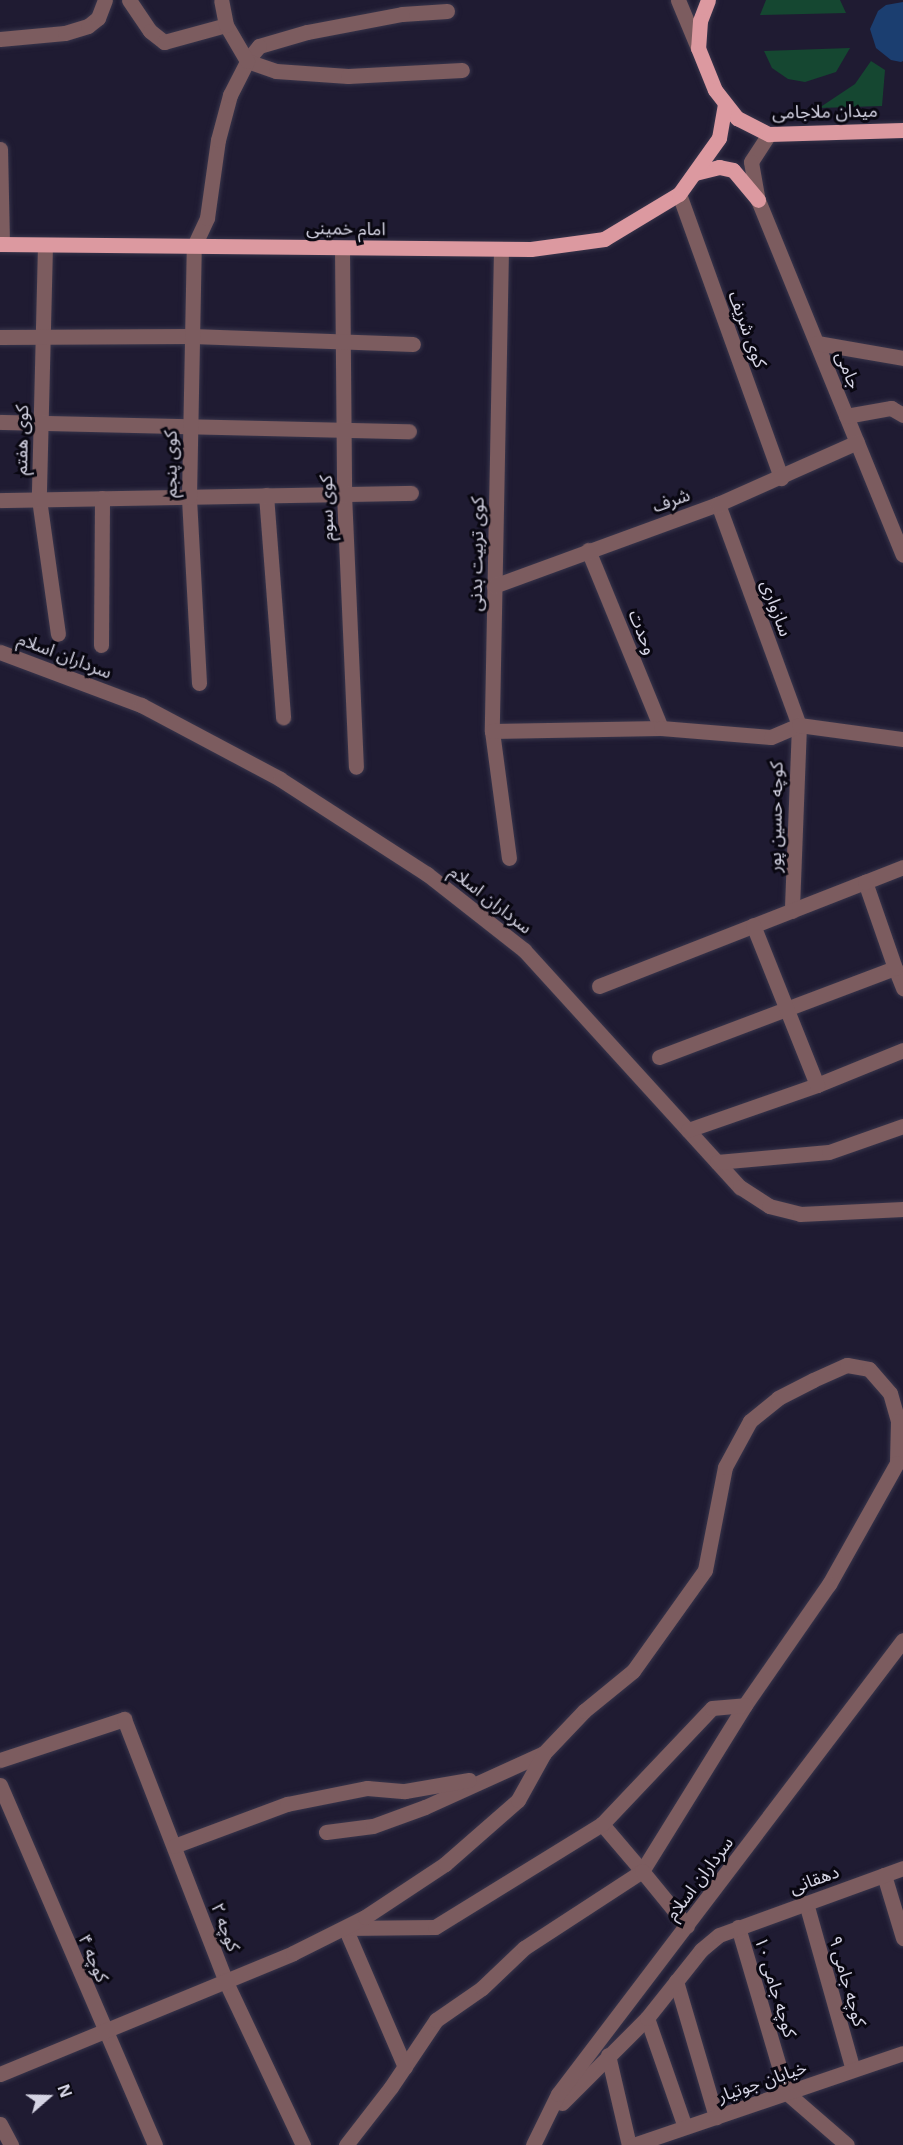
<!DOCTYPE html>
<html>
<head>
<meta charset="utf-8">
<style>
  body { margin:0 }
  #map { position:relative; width:903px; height:2145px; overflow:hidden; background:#1f1b32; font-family:"Open Sans","Noto Sans Arabic",sans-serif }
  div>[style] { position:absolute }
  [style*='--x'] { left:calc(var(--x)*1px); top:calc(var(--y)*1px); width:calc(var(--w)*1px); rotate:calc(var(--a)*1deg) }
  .green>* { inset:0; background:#154731 }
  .water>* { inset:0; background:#1b3e70 }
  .roads { filter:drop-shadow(0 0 2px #38354b) drop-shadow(0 0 2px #38354b) }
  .minor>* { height:15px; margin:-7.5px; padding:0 7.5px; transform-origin:7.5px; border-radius:7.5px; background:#7c5c5f }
  .major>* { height:15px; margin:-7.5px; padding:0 7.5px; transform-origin:7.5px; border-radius:7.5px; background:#dc99a0 }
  span { translate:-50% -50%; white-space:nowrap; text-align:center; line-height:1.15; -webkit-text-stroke:6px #090711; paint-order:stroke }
  .street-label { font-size:18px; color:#d5d4e4 }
  .north { position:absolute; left:18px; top:2067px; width:60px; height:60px; -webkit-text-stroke:4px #090711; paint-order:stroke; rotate:70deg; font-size:16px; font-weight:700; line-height:24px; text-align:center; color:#d5d4e4 }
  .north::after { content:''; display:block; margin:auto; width:21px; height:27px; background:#d5d4e4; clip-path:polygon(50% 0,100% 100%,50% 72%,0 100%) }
</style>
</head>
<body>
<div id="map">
  <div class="green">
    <i style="clip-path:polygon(766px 0,840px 0,846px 13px,760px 15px)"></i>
    <i style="clip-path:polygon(850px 48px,836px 72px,805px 82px,788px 79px,772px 68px,764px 51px)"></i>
    <i style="clip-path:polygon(871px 61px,885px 70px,882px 106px,819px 108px,855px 84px)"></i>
  </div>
  <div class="water">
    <i style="clip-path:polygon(903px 2px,903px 61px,901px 62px,891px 60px,876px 48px,870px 29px,878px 11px,886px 5px)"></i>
  </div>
  <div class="roads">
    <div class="minor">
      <i style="--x:129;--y:0;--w:37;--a:56"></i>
      <i style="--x:150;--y:31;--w:18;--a:38"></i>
      <i style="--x:164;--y:42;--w:64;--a:-15.3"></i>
      <i style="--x:678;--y:0;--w:52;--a:67.4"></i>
      <i style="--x:447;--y:11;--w:45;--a:176.2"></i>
      <i style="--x:402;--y:14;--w:97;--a:169.3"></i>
      <i style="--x:307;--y:32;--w:50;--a:163.7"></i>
      <i style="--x:259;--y:46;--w:19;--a:129"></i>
      <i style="--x:247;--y:61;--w:31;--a:19"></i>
      <i style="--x:276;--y:71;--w:72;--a:4"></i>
      <i style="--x:348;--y:76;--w:114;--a:-3"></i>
      <i style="--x:0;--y:39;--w:65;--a:-5.3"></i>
      <i style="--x:65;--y:33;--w:24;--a:-17"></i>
      <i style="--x:88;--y:26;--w:13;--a:-39"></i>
      <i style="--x:98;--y:18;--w:19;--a:-69"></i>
      <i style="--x:769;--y:134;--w:33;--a:123"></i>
      <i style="--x:751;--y:162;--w:39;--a:80"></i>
      <i style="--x:758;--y:200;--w:383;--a:67.8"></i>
      <i style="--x:0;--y:149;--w:95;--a:88.8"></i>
      <i style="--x:679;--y:194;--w:302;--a:70.2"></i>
      <i style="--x:45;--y:245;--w:254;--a:91.4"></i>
      <i style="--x:39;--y:499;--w:136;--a:82"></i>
      <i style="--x:342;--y:248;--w:246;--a:89.5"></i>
      <i style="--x:344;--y:494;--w:273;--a:87.5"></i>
      <i style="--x:501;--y:249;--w:482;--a:91.1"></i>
      <i style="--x:492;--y:731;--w:128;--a:82.4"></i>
      <i style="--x:0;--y:337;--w:192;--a:-0.3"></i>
      <i style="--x:192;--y:336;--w:221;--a:2.1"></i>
      <i style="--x:817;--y:343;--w:87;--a:9.9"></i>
      <i style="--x:846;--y:416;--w:46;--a:-10.1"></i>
      <i style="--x:891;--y:408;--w:14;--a:30"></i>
      <i style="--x:0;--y:422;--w:409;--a:1.3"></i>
      <i style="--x:266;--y:495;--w:223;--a:85.6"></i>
      <i style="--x:0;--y:500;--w:411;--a:-1"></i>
      <i style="--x:718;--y:504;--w:235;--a:69.9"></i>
      <i style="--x:799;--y:725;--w:186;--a:92.2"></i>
      <i style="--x:588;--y:550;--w:192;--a:67.7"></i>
      <i style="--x:494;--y:586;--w:239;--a:-20.1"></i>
      <i style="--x:718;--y:504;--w:152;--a:-24"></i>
      <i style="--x:101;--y:645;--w:147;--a:-89.6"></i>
      <i style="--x:0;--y:652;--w:151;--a:20.6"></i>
      <i style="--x:141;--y:705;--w:157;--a:28"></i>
      <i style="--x:280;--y:779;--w:175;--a:32.9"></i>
      <i style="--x:427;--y:874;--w:123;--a:38.1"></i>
      <i style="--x:524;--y:950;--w:321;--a:47.7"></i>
      <i style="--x:740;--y:1187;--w:35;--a:33"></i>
      <i style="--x:769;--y:1206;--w:32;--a:14"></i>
      <i style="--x:800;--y:1214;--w:103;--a:-2.8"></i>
      <i style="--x:199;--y:683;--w:186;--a:-93.1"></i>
      <i style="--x:189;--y:497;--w:251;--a:-88.9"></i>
      <i style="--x:194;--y:246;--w:31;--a:-65"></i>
      <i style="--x:207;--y:218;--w:79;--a:-82"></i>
      <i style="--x:218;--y:140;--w:47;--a:-75.1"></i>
      <i style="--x:230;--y:95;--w:38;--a:-63"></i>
      <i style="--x:247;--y:61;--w:42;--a:-120.3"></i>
      <i style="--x:226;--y:25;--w:25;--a:-101"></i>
      <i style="--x:492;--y:731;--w:169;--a:-1"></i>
      <i style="--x:661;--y:728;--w:110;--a:4.7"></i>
      <i style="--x:771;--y:737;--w:30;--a:-23"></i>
      <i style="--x:799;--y:725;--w:105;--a:7.7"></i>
      <i style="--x:895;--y:968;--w:22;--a:68"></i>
      <i style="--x:599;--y:986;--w:286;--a:-21.4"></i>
      <i style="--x:659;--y:1057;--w:252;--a:-20.7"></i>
      <i style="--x:895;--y:968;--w:91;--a:-109.2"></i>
      <i style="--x:865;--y:882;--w:41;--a:-21.5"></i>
      <i style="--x:817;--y:1085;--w:93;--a:-22.1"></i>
      <i style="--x:688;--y:1130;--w:137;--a:-19.2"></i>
      <i style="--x:817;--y:1085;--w:172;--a:-111.8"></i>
      <i style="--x:717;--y:1162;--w:112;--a:-5.1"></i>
      <i style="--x:829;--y:1152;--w:78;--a:-19.4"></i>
      <i style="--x:0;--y:1760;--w:131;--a:-18.3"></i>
      <i style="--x:124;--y:1719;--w:280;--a:68.8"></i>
      <i style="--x:225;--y:1980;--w:183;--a:64.7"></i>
      <i style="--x:0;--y:1785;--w:392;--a:66.7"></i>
      <i style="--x:326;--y:1832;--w:47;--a:-7.3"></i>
      <i style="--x:373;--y:1826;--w:55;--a:-20.1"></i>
      <i style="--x:425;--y:1807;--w:131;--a:-24.4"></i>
      <i style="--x:544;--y:1753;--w:58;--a:-46.4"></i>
      <i style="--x:584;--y:1711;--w:63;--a:-39.2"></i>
      <i style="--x:633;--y:1671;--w:124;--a:-54.5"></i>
      <i style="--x:705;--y:1570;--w:105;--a:-79"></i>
      <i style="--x:725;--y:1467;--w:52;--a:-61.5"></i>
      <i style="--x:750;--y:1421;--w:36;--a:-39"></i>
      <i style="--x:778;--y:1398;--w:39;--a:-27"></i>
      <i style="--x:813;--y:1380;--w:37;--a:-24"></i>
      <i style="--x:847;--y:1365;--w:22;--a:10"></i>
      <i style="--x:869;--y:1369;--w:32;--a:49"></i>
      <i style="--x:890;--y:1393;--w:29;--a:74"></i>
      <i style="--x:898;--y:1421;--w:42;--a:91.4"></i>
      <i style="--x:897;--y:1463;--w:139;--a:119.3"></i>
      <i style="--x:829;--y:1584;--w:147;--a:124.8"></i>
      <i style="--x:745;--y:1705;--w:195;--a:121.8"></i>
      <i style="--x:642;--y:1871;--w:62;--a:-130.4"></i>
      <i style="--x:174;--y:1846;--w:121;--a:-20.4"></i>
      <i style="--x:287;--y:1804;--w:82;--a:-11.3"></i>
      <i style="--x:367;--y:1788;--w:38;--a:5"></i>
      <i style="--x:405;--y:1791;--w:65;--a:-9.8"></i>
      <i style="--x:884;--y:1875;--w:66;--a:73.2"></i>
      <i style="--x:806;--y:1903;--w:173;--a:74.3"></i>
      <i style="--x:738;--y:1927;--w:173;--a:73.6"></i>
      <i style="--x:787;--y:2093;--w:79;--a:40.9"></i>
      <i style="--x:676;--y:1981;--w:142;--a:73.6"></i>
      <i style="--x:647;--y:2018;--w:115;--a:70.8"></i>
      <i style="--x:608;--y:2055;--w:92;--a:76.9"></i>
      <i style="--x:405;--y:2067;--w:151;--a:-113.3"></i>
      <i style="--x:345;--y:1928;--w:90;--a:-0.6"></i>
      <i style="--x:435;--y:1927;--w:196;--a:-31.7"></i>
      <i style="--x:602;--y:1824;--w:160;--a:-46.5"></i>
      <i style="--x:712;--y:1708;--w:33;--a:-5"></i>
      <i style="--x:0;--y:2074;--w:317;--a:-22.4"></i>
      <i style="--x:293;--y:1953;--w:80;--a:-26.6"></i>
      <i style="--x:365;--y:1917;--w:96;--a:-33.5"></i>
      <i style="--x:445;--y:1864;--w:97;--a:-41.2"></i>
      <i style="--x:518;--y:1800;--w:54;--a:-61"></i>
      <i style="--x:562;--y:2103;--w:120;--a:-45"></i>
      <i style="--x:647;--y:2018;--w:87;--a:-51.5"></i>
      <i style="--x:701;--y:1950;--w:23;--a:-40"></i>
      <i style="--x:719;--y:1935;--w:196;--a:-20"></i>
      <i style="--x:0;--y:2124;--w:24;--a:62"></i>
      <i style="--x:346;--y:2145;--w:73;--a:-52.2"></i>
      <i style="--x:391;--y:2087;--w:81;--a:-56.1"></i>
      <i style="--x:436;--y:2020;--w:56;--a:-34.8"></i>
      <i style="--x:482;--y:1988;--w:58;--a:-43.6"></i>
      <i style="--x:524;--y:1948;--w:141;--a:-33.1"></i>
      <i style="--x:642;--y:1871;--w:71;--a:50.7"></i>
      <i style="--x:533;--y:2145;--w:57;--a:-63.9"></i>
      <i style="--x:558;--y:2094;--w:570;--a:-52.77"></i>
      <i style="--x:633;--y:2145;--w:285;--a:-18.8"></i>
    </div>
    <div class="major">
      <i style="--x:708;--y:0;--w:22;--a:111"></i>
      <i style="--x:700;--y:21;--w:27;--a:94"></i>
      <i style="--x:698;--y:48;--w:45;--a:68"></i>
      <i style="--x:715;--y:90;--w:36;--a:52"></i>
      <i style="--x:737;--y:118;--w:36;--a:27"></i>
      <i style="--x:769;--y:134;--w:134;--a:-1.7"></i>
      <i style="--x:695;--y:173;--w:25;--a:-14"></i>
      <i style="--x:719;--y:167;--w:14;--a:12"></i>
      <i style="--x:733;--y:170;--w:39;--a:50"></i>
      <i style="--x:0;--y:244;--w:531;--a:0.54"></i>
      <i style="--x:531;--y:249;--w:74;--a:-7.8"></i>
      <i style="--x:604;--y:239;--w:87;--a:-31"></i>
      <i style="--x:679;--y:194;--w:69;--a:-54.5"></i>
      <i style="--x:719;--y:138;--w:34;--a:-80"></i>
    </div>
  </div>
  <div class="street-label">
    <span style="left:825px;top:111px;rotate:-1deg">میدان ملاجامی</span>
    <span style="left:346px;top:228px;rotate:1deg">امام خمینی</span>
    <span style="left:748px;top:329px;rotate:70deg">کوی شریف</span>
    <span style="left:849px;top:370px;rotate:68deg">جامی</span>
    <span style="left:21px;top:440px;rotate:-89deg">کوی هفتم</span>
    <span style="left:170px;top:464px;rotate:-90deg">کوی پنجم</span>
    <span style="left:671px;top:500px;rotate:-20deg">شرف</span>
    <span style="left:326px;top:508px;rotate:-91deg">کوی سوم</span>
    <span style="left:476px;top:554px;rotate:-89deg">کوی تربیت بدنی</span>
    <span style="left:777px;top:608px;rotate:70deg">سازواری</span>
    <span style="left:643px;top:632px;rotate:68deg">وحدت</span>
    <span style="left:65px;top:655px;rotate:21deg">سرداران اسلام</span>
    <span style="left:775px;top:817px;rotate:-89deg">کوچه حسین پور</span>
    <span style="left:491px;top:899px;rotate:38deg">سرداران اسلام</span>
    <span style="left:699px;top:1878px;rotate:-53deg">سرداران اسلام</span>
    <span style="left:814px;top:1879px;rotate:-20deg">دهقانی</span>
    <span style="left:226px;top:1927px;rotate:69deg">کوچه ۲</span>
    <span style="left:94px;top:1958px;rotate:67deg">کوچه ۴</span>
    <span style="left:848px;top:1981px;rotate:74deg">کوچه جامی ۹</span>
    <span style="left:776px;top:1987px;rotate:73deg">کوچه جامی ۱۰</span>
    <span style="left:762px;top:2081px;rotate:-19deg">خیابان جوتیار</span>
  </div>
  <div class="north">N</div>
</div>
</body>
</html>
